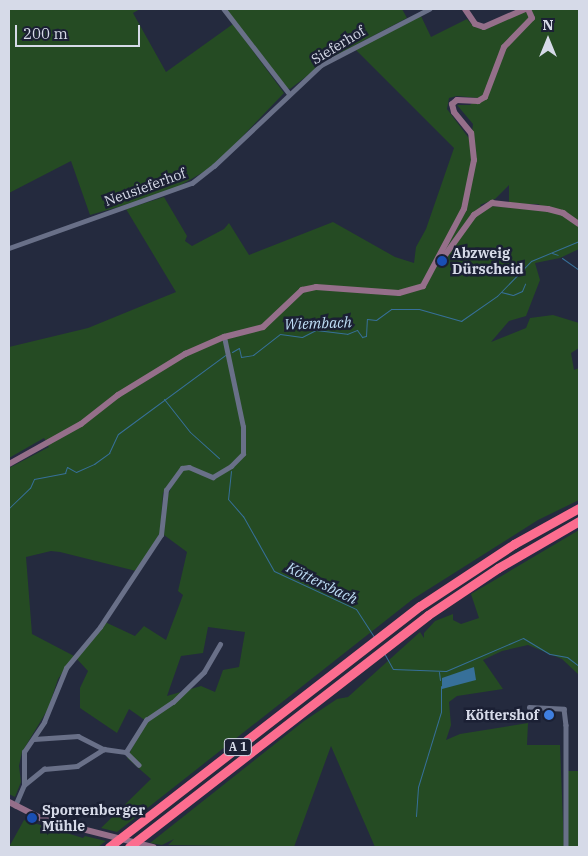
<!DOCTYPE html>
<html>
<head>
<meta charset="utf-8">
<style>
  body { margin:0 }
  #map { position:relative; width:588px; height:856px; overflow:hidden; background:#242a3e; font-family:"IBM Plex Serif",serif }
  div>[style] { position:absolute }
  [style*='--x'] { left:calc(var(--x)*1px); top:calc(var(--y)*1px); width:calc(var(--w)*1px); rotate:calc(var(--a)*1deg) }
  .green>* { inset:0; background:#254b23; transform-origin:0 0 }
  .water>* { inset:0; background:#377099 }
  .stream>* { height:1px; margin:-0.5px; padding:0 0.5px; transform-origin:0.5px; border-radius:0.5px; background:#377099 }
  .street>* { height:4.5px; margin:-2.25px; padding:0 2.25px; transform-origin:2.25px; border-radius:2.25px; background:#697088 }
  .secondary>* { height:6px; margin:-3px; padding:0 3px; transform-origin:3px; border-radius:3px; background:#956f8a }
  .highway>* { height:9px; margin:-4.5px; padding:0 4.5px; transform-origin:4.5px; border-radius:4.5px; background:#fc6d8f }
  .dots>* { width:14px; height:14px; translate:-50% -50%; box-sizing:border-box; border:2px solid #1b2034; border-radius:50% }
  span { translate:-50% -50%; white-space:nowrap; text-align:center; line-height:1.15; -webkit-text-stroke:5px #1b2034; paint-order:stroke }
  .shield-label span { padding:1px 4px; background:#1b2034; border:1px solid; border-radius:4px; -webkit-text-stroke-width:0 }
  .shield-label { font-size:12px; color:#d6dae8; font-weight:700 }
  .street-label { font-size:14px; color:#d6dae8 }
  .poi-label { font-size:14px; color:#d6dae8; font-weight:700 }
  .left { translate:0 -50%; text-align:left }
  .right { translate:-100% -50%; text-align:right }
  .water-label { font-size:15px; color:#beddf5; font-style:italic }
  .frame { position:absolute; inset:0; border:10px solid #d6dae8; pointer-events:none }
  .north { position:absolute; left:523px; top:15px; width:50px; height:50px; -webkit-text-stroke:4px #1b2034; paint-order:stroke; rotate:0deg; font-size:14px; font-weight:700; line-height:20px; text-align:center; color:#d6dae8 }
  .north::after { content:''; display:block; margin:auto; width:18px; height:22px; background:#d6dae8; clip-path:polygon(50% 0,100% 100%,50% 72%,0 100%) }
  .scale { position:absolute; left:15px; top:25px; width:125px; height:22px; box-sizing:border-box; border:2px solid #d6dae8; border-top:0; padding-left:6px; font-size:15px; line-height:18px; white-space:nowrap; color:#d6dae8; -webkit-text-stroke:4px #1b2034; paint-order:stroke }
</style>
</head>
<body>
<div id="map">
  <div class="green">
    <i style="clip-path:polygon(9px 9px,140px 9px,133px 13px,166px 72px,233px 24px,284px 93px,214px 166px,167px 193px,90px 215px,71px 161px,9px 193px)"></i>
    <i style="clip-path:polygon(226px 9px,402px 9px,407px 18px,329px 59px,290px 89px,284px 87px)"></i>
    <i style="clip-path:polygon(evenodd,523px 9px,579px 9px,579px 249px,560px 258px,535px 263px,540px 280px,526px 316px,509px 321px,491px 342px,526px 328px,530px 318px,553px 315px,579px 323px,579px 348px,571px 353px,574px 370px,579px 368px,579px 500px,538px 520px,413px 599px,117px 832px,101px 828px,151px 779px,127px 758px,146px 721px,129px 709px,117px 733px,80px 708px,80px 688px,88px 671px,76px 658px,105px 622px,135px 636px,144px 626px,166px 640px,183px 595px,178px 591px,187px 552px,164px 535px,166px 499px,181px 467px,163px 493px,160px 533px,136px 571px,60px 552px,51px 551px,26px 557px,32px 634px,74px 656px,58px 679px,48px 709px,22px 752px,19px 766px,21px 782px,15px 797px,9px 794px,9px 468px,49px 447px,44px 438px,9px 458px,9px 347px,88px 328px,176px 292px,126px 209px,164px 197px,187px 236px,185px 241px,192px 246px,224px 229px,229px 223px,249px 255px,333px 222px,395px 257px,414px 263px,416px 247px,426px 229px,454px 148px,355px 49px,421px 16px,431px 37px,467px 19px,473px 26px,484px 30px,523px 12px,523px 9px,457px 96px,478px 98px,470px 105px,457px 105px,473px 124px,471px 141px,447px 109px,449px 98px,457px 96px,523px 9px,509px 185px,509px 204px,538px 204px,548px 210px,490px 206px,483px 209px,480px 205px,495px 199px,509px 185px,523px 9px,208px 627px,245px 632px,239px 667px,223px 670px,215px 692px,201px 686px,167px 696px,181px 656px,203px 653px,208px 627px)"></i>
    <i style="clip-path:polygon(579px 530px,579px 675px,562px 659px,528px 645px,502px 651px,483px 660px,503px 689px,457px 696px,449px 702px,451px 725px,446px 740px,460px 734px,528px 723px,527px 745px,560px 745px,564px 847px,375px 847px,331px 746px,294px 847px,168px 845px,174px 839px,162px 845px,150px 843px,304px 721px,337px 699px,348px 697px,420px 632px,424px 638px,424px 633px,435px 621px,453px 614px,453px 620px,461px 624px,479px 618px,471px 594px)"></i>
    <i style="left:568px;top:771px;width:11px;height:76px"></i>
    <i style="clip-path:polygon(24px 820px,83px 838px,85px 836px,106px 841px,98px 847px,9px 847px)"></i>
  </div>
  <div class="water">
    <i style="clip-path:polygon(474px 667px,476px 680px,442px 689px,442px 678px)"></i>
  </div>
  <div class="stream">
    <i style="--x:552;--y:253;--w:6;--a:18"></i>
    <i style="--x:562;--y:258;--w:21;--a:35"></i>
    <i style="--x:501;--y:292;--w:12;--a:14"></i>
    <i style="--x:513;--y:295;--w:10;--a:-24"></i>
    <i style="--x:522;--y:291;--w:8;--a:-67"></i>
    <i style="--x:232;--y:352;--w:8;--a:-30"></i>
    <i style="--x:239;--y:348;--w:9;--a:77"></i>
    <i style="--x:241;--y:357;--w:12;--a:-9"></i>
    <i style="--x:253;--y:355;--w:34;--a:-38"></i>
    <i style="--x:280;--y:334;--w:22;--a:8"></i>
    <i style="--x:302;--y:337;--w:16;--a:-27"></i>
    <i style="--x:316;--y:330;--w:31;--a:7"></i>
    <i style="--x:347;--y:334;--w:11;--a:-22"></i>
    <i style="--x:357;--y:330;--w:9;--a:54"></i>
    <i style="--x:362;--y:337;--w:4;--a:-14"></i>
    <i style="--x:366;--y:336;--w:17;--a:-87"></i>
    <i style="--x:367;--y:319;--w:9;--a:6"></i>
    <i style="--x:376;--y:320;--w:19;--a:-36"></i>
    <i style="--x:391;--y:309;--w:28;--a:0"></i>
    <i style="--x:419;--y:309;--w:44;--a:15.9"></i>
    <i style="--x:461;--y:321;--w:44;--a:-34.8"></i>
    <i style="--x:497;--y:296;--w:49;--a:-45.8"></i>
    <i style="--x:531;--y:261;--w:52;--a:-22.6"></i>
    <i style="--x:164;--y:399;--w:42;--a:51.8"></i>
    <i style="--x:190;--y:432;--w:39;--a:42"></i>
    <i style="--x:231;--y:471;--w:28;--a:96"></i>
    <i style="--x:228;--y:499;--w:23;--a:49"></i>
    <i style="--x:243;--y:516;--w:63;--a:60.6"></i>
    <i style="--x:274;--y:571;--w:90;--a:24.9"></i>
    <i style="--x:356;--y:609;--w:33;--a:57"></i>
    <i style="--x:9;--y:508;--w:29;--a:-44"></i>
    <i style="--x:30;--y:488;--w:10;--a:-66"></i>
    <i style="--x:34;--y:479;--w:32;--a:-11"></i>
    <i style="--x:65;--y:473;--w:6;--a:-72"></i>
    <i style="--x:67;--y:467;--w:10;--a:29"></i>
    <i style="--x:76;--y:472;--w:20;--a:-24"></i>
    <i style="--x:94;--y:464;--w:19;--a:-36"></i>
    <i style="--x:109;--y:453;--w:21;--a:-65"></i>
    <i style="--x:118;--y:434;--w:133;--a:-36.4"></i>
    <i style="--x:384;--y:653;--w:18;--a:61"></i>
    <i style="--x:393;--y:669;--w:53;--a:2.2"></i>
    <i style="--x:446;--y:671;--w:84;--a:-23.2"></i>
    <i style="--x:523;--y:638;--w:31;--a:31"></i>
    <i style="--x:550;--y:654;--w:17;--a:10"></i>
    <i style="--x:567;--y:657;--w:15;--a:37"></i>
    <i style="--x:439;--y:672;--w:8;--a:83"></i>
    <i style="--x:416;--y:816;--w:29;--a:-86"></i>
    <i style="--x:418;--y:787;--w:78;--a:-73"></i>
    <i style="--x:441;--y:712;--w:26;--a:-90"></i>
  </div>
  <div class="street">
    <i style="--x:224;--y:9;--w:106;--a:52.3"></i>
    <i style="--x:9;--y:248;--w:194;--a:-19.6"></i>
    <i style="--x:192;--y:183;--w:28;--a:-38"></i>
    <i style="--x:214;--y:166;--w:147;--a:-43.3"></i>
    <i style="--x:321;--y:65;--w:122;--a:-27.4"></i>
    <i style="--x:529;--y:707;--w:35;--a:3"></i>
    <i style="--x:564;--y:709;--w:16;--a:83"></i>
    <i style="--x:566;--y:725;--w:122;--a:90"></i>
    <i style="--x:34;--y:739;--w:44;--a:-3.9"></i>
    <i style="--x:78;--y:736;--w:29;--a:27"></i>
    <i style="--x:104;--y:749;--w:22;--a:8"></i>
    <i style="--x:126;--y:752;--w:38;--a:-58"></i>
    <i style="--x:146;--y:720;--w:32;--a:-34"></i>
    <i style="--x:173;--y:702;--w:43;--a:-44.1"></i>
    <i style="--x:204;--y:672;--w:32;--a:-60"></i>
    <i style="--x:126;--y:752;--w:18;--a:45"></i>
    <i style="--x:24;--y:785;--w:26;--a:-39"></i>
    <i style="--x:44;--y:769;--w:33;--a:-5"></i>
    <i style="--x:77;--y:766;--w:32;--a:-32"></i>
    <i style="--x:15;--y:806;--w:23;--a:-67"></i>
    <i style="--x:24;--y:785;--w:33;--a:-90"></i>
    <i style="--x:24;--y:752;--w:36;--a:-56"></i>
    <i style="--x:44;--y:722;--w:58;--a:-67.8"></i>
    <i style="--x:66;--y:668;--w:53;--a:-50.3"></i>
    <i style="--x:100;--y:627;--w:110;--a:-56.5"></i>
    <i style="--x:161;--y:535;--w:45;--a:-83.7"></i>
    <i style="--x:166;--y:490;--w:27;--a:-54"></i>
    <i style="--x:182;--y:468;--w:7;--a:-8"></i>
    <i style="--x:189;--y:467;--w:26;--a:23"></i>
    <i style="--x:213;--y:477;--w:21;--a:-31"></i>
    <i style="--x:231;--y:466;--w:17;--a:-45"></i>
    <i style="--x:243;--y:454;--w:27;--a:-90"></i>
    <i style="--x:243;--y:427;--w:92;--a:-101.9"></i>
  </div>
  <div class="secondary">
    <i style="--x:465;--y:9;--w:18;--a:56"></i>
    <i style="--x:475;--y:24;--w:9;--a:18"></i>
    <i style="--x:484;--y:27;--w:45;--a:-23.7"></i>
    <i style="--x:438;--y:259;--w:5;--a:-11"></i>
    <i style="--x:443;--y:258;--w:53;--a:-54.2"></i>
    <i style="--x:474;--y:215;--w:22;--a:-34"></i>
    <i style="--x:492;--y:203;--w:56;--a:6.1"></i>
    <i style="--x:548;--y:209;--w:16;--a:15"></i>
    <i style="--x:563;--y:213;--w:19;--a:35"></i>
    <i style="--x:9;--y:464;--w:82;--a:-29.1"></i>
    <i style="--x:81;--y:424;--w:47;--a:-38.1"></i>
    <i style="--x:118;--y:395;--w:79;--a:-31.5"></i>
    <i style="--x:185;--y:354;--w:43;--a:-23.6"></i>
    <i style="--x:224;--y:337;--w:40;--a:-14.4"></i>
    <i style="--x:263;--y:327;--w:54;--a:-43.5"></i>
    <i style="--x:302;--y:290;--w:14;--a:-12"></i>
    <i style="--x:316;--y:287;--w:83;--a:4.1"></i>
    <i style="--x:399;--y:293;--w:25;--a:-16"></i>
    <i style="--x:423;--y:286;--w:87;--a:-62"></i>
    <i style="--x:464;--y:209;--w:50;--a:-78.5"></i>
    <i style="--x:474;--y:160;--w:27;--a:-96"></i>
    <i style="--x:471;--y:133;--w:27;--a:-129"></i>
    <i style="--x:454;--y:112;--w:8;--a:-104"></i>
    <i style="--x:452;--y:104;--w:6;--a:-39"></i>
    <i style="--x:457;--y:100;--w:21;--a:3"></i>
    <i style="--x:478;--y:101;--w:8;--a:-30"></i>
    <i style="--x:485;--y:97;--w:53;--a:-69.2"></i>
    <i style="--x:504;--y:47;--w:40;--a:-46"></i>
    <i style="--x:532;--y:18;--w:10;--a:-114"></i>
    <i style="--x:9;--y:802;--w:38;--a:27"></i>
    <i style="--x:43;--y:819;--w:114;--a:14.3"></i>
  </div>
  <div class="highway">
    <i style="--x:109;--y:847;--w:393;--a:-37.8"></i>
    <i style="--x:420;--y:606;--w:113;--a:-33.4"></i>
    <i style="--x:514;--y:544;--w:74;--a:-29"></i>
    <i style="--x:129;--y:847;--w:378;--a:-37.8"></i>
    <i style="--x:428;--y:615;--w:84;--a:-33.9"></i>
    <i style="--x:498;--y:568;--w:94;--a:-30.1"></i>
  </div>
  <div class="dots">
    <i style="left:442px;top:261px;background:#1a4fb4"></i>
    <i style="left:549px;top:715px;background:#3f7fe0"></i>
    <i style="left:32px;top:818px;background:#1a4fb4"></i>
  </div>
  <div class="shield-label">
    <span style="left:238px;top:747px">A 1</span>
  </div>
  <div class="street-label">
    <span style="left:338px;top:45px;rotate:-31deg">Sieferhof</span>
    <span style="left:145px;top:187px;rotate:-20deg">Neusieferhof</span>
  </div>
  <div class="poi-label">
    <span class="left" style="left:452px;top:261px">Abzweig<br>Dürscheid</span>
    <span class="right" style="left:539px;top:715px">Köttershof</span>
    <span class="left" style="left:42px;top:818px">Sporrenberger<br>Mühle</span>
  </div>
  <div class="water-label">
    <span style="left:318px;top:323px;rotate:-2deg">Wiembach</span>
    <span style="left:322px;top:583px;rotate:26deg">Köttersbach</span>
  </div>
  <div class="frame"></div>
  <div class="north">N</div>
  <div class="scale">200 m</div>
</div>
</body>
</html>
